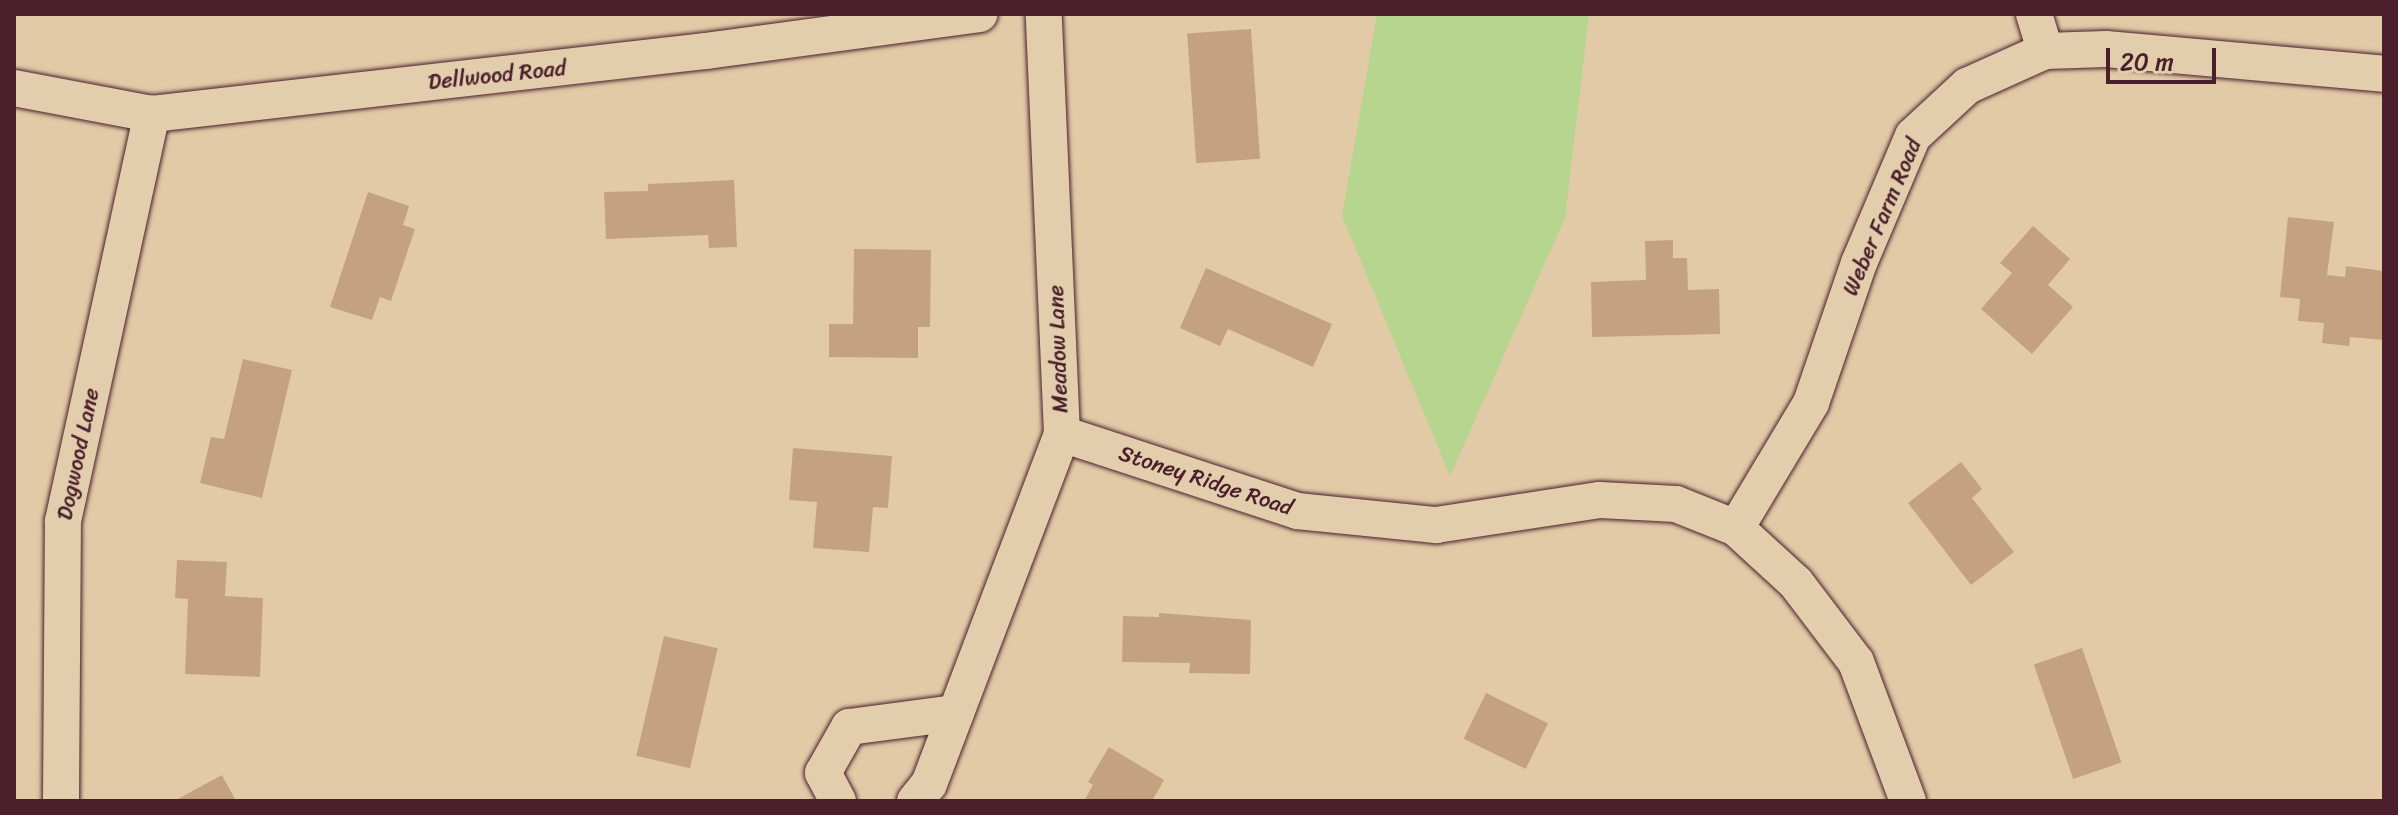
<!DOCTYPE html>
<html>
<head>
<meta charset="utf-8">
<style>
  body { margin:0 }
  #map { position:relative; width:2398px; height:815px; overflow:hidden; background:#e2caa7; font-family:Sriracha,sans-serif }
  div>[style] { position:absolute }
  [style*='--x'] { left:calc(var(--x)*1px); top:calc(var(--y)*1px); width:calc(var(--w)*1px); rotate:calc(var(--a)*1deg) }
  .green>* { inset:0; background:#b6d58e }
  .building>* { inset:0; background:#c5a27f; transform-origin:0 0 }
  .roads { filter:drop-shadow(0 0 2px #4a1f2b) drop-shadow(0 0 2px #4a1f2b) }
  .street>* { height:36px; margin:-18px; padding:0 18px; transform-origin:18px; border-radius:18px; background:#e2cdac }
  span { translate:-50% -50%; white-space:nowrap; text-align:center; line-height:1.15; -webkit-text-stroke:6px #e2cdac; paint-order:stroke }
  .street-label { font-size:22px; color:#4a1f2b }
  .frame { position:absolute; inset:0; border:16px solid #4a1f2b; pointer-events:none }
  .scale { position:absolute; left:2106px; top:48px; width:110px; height:36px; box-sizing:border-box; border:4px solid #4a1f2b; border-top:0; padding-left:10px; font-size:24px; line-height:28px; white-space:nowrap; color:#4a1f2b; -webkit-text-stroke:6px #e2cdac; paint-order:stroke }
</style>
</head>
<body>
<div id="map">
  <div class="green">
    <i style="clip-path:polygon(1377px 14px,1589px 14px,1565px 218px,1450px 476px,1342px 216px)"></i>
  </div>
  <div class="building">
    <i style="left:1251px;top:29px;width:130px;height:64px;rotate:86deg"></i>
    <i style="clip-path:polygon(734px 180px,737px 247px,709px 248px,708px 235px,606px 239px,604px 192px,648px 191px,648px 184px)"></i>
    <i style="clip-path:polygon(368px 192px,409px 206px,403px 225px,415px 229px,391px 301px,380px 297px,372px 320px,330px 307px)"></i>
    <i style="clip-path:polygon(2288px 217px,2334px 222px,2327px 275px,2345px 277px,2346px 266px,2384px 271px,2384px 340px,2350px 337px,2349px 346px,2322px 343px,2324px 323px,2298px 321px,2300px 299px,2280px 297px)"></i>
    <i style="clip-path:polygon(2033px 226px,2070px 259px,2048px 285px,2073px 307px,2032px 354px,1981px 309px,2012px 273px,2000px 263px)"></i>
    <i style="clip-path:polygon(1673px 240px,1673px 258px,1687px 258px,1688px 290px,1719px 289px,1720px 334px,1592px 337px,1591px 282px,1646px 280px,1645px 241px)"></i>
    <i style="clip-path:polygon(854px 249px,931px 250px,930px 327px,918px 327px,918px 358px,829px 357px,829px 324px,853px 324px)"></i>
    <i style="clip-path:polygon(1206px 268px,1332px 324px,1313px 367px,1228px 329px,1220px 346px,1180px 328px)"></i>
    <i style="clip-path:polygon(243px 359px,292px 370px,262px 498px,200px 483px,211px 437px,224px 439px)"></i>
    <i style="clip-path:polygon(793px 448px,892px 456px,888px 508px,873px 507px,869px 552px,813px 548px,817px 502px,789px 500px)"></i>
    <i style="clip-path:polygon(1961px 462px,1982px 489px,1972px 498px,2014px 552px,1971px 585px,1908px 503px)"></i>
    <i style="clip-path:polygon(177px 560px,227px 562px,225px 596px,263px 598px,260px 677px,185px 674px,188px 599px,175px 598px)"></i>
    <i style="clip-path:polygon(1159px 613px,1251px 620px,1250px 674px,1189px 673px,1190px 663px,1122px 662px,1123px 616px,1159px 617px)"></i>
    <i style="left:664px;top:636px;width:55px;height:123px;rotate:13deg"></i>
    <i style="left:2082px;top:648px;width:121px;height:51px;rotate:71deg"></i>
    <i style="left:1486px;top:693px;width:69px;height:51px;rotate:26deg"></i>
    <i style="clip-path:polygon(1109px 747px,1164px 780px,1152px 801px,1084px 801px,1093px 785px,1088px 782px)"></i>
    <i style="clip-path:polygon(222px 775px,236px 801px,174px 801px)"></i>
  </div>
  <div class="roads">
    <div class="street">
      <i style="--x:2034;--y:14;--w:39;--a:73"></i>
      <i style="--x:14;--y:88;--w:140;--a:10.7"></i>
      <i style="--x:152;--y:114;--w:558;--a:-6.49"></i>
      <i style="--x:706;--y:51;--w:276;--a:-7.7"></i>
      <i style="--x:1062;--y:434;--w:247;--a:18.1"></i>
      <i style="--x:1297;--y:511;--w:140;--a:5.8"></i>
      <i style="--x:1436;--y:525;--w:166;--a:-8.7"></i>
      <i style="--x:1600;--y:500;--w:76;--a:3"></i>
      <i style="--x:1676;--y:504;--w:65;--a:21.8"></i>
      <i style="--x:1736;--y:528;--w:81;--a:42.5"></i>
      <i style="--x:1796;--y:583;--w:99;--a:52.8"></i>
      <i style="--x:1856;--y:662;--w:148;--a:69.5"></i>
      <i style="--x:1736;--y:528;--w:146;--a:-59"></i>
      <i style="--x:1811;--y:403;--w:148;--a:-71.1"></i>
      <i style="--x:1859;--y:263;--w:138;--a:-67"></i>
      <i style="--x:1913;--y:136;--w:74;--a:-42.8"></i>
      <i style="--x:1967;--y:86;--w:85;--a:-24.2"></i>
      <i style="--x:2045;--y:51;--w:61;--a:-1.9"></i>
      <i style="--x:2106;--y:49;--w:279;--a:5.1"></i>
      <i style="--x:61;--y:801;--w:280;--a:-89.6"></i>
      <i style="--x:63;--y:521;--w:417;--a:-77.7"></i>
      <i style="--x:838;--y:801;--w:32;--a:-118"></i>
      <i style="--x:823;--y:773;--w:53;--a:-60.5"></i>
      <i style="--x:849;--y:727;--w:108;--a:-7.5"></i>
      <i style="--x:915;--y:801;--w:22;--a:-51"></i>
      <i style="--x:929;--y:784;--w:374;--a:-69.2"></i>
      <i style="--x:1062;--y:434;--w:420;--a:-92.5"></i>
    </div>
  </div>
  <div class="street-label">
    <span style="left:497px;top:75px;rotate:-6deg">Dellwood Road</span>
    <span style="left:1882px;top:217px;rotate:-67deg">Weber Farm Road</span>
    <span style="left:1058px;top:349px;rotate:-92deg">Meadow Lane</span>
    <span style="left:78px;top:454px;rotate:-78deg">Dogwood Lane</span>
    <span style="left:1206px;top:480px;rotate:18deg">Stoney Ridge Road</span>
  </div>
  <div class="frame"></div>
  <div class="scale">20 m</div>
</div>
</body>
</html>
